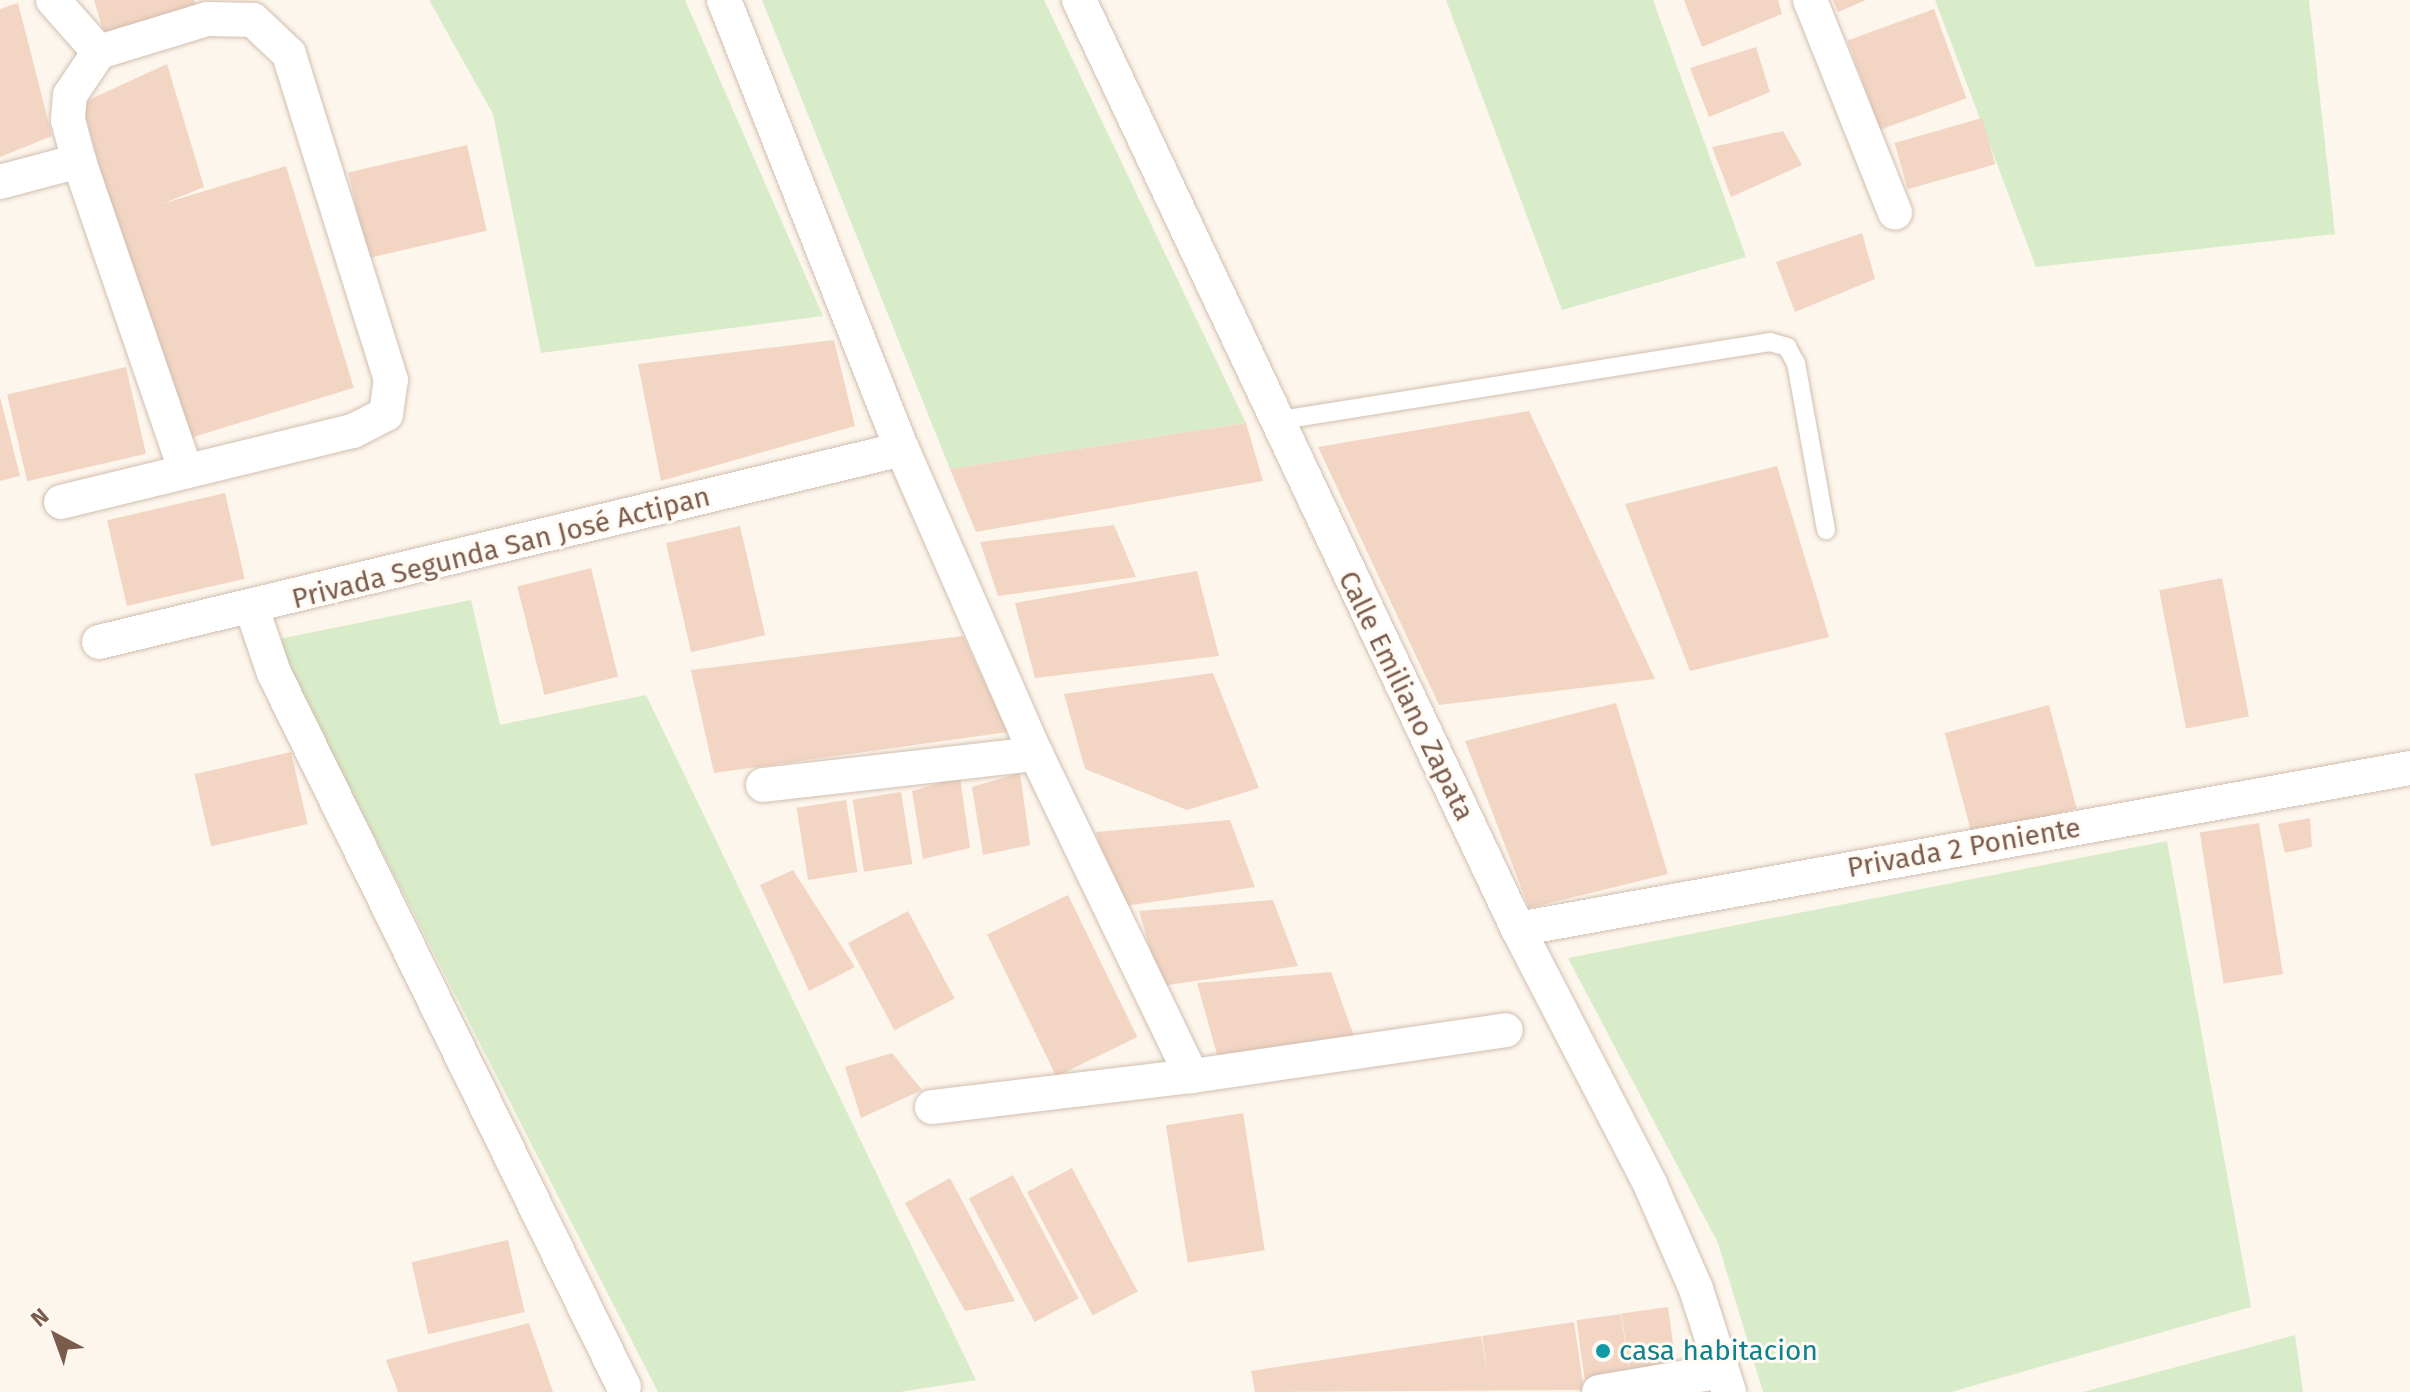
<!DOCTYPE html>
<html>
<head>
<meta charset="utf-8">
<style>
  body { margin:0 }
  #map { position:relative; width:2410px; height:1392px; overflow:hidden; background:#fdf6ec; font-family:"Fira Sans",sans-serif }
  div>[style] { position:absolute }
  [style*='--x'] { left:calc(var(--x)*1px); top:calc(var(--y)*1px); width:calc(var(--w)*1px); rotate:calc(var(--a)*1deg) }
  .green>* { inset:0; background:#d8ecc9 }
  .building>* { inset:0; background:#f3d5c3; transform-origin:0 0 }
  .roads { filter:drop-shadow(0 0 2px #d1beb0) drop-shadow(0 0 2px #d1beb0) }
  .service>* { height:18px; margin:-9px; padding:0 9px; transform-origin:9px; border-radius:9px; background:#fff }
  .minor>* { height:34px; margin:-17px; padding:0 17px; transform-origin:17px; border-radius:17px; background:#fff }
  .dots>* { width:22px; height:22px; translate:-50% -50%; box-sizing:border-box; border:4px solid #fffaf3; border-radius:50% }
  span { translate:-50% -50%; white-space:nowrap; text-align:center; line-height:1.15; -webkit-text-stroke:6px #fffaf3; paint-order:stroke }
  .street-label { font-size:28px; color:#7a5c4d }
  .culture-label { font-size:28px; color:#0d838f }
  .left { translate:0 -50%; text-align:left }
  .north { position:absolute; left:16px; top:1296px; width:80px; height:80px; -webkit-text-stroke:6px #fffaf3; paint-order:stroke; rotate:319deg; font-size:22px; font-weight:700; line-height:32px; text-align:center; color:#7a5c4d }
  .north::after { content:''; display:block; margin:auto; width:28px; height:36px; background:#7a5c4d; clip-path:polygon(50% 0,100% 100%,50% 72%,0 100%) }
</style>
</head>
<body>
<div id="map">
  <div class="green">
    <i style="clip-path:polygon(429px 0,685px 0,823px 316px,541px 353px,493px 114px)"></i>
    <i style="clip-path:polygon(762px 0,1044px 0,1246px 423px,950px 469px)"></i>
    <i style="clip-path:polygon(1446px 0,1653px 0,1746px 257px,1562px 310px)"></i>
    <i style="clip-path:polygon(1935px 0,2309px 0,2335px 234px,2036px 267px)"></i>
    <i style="clip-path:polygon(471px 600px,500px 725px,646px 695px,976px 1380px,900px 1392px,658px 1392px,274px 640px)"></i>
    <i style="clip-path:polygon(2167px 841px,2251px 1307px,1951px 1392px,1763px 1392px,1718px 1243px,1568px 958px)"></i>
    <i style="clip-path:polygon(2295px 1335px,2303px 1392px,2083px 1392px)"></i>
  </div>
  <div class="building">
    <i style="clip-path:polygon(94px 0,194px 0,196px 4px,106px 40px)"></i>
    <i style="clip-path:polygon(1684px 0,1778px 0,1782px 14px,1702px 47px)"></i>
    <i style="clip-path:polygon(1833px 0,1866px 0,1838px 12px)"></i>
    <i style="clip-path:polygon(18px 3px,52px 136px,0 157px,0 9px)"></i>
    <i style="left:1934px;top:9px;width:95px;height:92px;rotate:70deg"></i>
    <i style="clip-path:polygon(1756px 47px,1770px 92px,1709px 117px,1690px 68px)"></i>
    <i style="clip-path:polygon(167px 64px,204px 187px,115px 223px,82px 103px)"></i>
    <i style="left:1982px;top:118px;width:48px;height:91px;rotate:74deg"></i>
    <i style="clip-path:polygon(1783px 131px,1802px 165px,1731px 197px,1712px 147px)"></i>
    <i style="left:467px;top:145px;width:88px;height:122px;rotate:77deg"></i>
    <i style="left:286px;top:166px;width:232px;height:178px;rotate:73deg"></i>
    <i style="clip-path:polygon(1862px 233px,1875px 279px,1795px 312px,1776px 262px)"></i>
    <i style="clip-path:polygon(834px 340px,855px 426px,661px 481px,638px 364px)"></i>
    <i style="left:126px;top:367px;width:89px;height:122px;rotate:77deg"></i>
    <i style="clip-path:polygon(0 397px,20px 476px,0 481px)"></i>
    <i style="clip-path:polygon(1529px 411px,1655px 679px,1439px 705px,1318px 447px)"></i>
    <i style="clip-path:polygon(1246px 423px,1263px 481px,976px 532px,950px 469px)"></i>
    <i style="clip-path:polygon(1777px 466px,1829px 637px,1690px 671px,1625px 504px)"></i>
    <i style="left:225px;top:493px;width:88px;height:121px;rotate:77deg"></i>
    <i style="clip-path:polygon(1114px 525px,1136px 577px,998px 596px,980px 542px)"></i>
    <i style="left:740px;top:526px;width:112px;height:76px;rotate:77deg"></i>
    <i style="left:591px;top:568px;width:112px;height:76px;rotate:76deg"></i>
    <i style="clip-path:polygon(1197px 571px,1219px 656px,1035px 678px,1015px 603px)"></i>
    <i style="left:2222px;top:578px;width:141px;height:64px;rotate:79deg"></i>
    <i style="clip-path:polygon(963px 636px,1008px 732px,714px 773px,691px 670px)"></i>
    <i style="clip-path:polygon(1213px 673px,1259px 788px,1187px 810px,1085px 769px,1064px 694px)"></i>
    <i style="clip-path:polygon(1616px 703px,1668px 874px,1529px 908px,1465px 741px)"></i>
    <i style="left:2049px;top:705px;width:107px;height:108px;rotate:75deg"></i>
    <i style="left:291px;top:752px;width:74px;height:99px;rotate:77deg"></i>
    <i style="clip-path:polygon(1020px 773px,1030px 845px,983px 855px,972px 787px)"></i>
    <i style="clip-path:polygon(960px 777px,970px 848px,923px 859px,912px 791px)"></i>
    <i style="left:901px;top:792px;width:73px;height:49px;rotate:81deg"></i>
    <i style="left:846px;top:800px;width:73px;height:50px;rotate:81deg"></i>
    <i style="clip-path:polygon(2310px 818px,2312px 847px,2285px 853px,2278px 824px)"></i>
    <i style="clip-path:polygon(1230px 820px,1255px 887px,1118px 907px,1096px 832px)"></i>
    <i style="left:2259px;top:823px;width:153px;height:60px;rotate:81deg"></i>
    <i style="clip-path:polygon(793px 870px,855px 967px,809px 991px,760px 885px)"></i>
    <i style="left:1068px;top:895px;width:158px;height:90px;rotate:64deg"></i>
    <i style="clip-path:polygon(1273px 900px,1298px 966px,1161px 986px,1139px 911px)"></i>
    <i style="left:908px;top:911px;width:99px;height:68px;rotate:62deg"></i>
    <i style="clip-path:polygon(1331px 972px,1355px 1039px,1218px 1058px,1197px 983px)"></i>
    <i style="clip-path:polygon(892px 1053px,922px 1090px,861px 1118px,845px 1067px)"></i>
    <i style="left:1243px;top:1113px;width:139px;height:78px;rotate:81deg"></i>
    <i style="left:1072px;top:1168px;width:140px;height:51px;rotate:62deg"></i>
    <i style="left:1013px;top:1175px;width:140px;height:50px;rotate:62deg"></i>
    <i style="clip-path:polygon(950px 1178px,1015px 1301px,965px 1311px,905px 1203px)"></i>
    <i style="left:508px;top:1240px;width:74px;height:99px;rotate:77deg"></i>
    <i style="left:1668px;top:1307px;width:69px;height:47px;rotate:82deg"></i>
    <i style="left:1621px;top:1314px;width:69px;height:45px;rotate:82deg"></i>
    <i style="clip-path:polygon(1574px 1322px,1584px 1390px,1255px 1392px,1251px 1371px,1481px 1336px,1488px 1376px,1482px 1336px)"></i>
    <i style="clip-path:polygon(529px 1323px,553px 1392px,398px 1392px,386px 1360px)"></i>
  </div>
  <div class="roads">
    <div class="service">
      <i style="--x:1275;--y:421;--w:501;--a:-9.07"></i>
      <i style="--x:1770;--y:342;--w:18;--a:16"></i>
      <i style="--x:1787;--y:347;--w:18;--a:61"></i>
      <i style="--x:1796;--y:363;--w:170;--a:79.8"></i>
    </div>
    <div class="minor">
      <i style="--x:53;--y:0;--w:69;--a:48.5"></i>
      <i style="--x:724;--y:0;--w:483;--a:68.4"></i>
      <i style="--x:902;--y:449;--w:333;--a:66.3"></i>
      <i style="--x:1036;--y:754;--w:358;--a:64.2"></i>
      <i style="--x:1192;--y:1076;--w:262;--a:173.2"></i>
      <i style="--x:1079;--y:0;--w:1028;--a:64.71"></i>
      <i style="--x:1518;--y:929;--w:287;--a:62.6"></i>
      <i style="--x:1650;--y:1184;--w:115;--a:66.3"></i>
      <i style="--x:1696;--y:1289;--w:108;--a:72.2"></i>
      <i style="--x:1810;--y:0;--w:229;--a:68.2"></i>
      <i style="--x:0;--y:182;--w:82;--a:-14.9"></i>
      <i style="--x:61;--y:502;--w:301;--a:-13.7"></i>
      <i style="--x:353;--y:431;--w:37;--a:-27"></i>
      <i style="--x:386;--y:414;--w:34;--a:-82"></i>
      <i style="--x:391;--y:380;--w:342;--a:-107.4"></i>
      <i style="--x:289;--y:54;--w:50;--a:-136.6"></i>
      <i style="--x:253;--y:20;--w:46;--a:-178.8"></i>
      <i style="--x:207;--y:19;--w:113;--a:163"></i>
      <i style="--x:99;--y:52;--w:52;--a:124"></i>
      <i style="--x:70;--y:95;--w:25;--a:95"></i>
      <i style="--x:68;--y:120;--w:42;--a:75"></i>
      <i style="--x:79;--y:161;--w:328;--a:71"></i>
      <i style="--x:252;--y:609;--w:68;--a:71"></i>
      <i style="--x:274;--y:673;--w:795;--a:63.89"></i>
      <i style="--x:99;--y:642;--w:826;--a:-13.51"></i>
      <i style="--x:763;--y:785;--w:275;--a:-6.5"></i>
      <i style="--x:1518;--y:929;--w:906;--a:-10.23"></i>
      <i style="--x:1192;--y:1076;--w:317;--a:-8.3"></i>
      <i style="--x:1599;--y:1392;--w:125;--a:-9.7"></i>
    </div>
  </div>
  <div class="dots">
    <i style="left:1603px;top:1351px;background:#0f9aa8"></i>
  </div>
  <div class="street-label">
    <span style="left:501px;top:548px;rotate:-14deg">Privada Segunda San José Actipan</span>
    <span style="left:1406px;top:696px;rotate:64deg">Calle Emiliano Zapata</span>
    <span style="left:1964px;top:848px;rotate:-10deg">Privada 2 Poniente</span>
  </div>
  <div class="culture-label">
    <span class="left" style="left:1619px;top:1351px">casa habitacion</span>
  </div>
  <div class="north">N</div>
</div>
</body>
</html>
